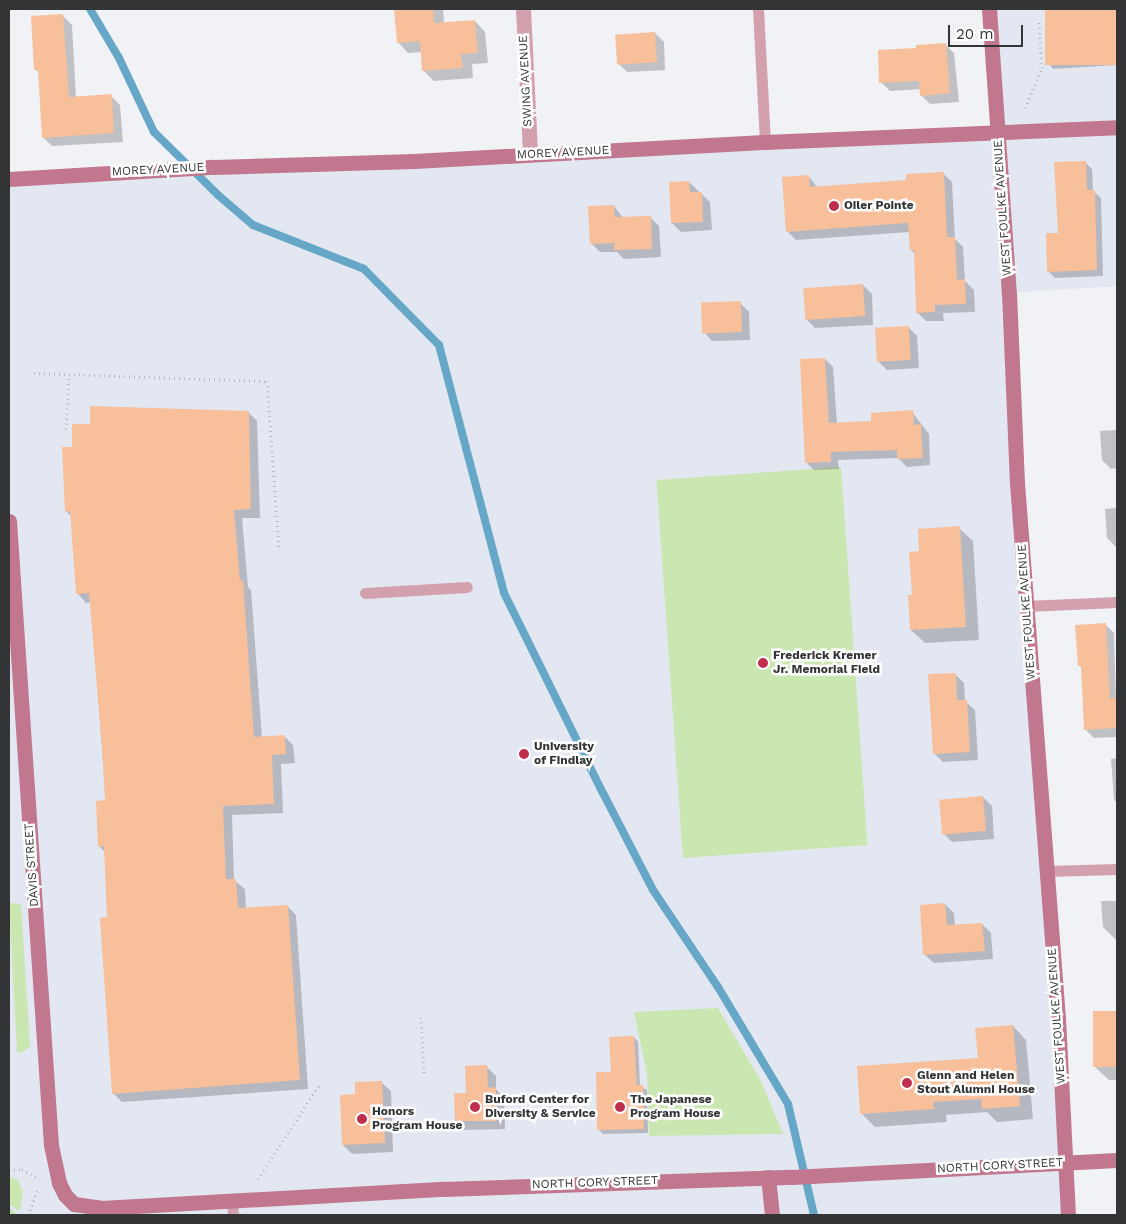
<!DOCTYPE html>
<html>
<head>
<meta charset="utf-8">
<style>
  body { margin:0 }
  #map { position:relative; width:1126px; height:1224px; overflow:hidden; background:#f0f2f6; font-family:"Work Sans",sans-serif }
  div>[style] { position:absolute }
  [style*='--x'] { left:calc(var(--x)*1px); top:calc(var(--y)*1px); width:calc(var(--w)*1px); rotate:calc(var(--a)*1deg) }
  .built>* { inset:0; background:#e3e7f2 }
  .green>* { inset:0; background:#cae7b1; transform-origin:0 0 }
  .shadow>* { inset:0; background:#0003 }
  .stream>* { height:8px; margin:-4px; padding:0 4px; transform-origin:4px; border-radius:4px; background:#66a7c7 }
  .building>* { inset:0; background:#f7bf9a; transform-origin:0 0 }
  .path>* { height:3px; margin-top:-1.5px; transform-origin:0; background:repeating-linear-gradient(90deg,#b6b8bb 0 1px,transparent 0 5px) }
  .lane>* { height:11px; margin:-5.5px; padding:0 5.5px; transform-origin:5.5px; border-radius:5.5px; background:#d3a0ae }
  .street>* { height:15px; margin:-7.5px; padding:0 7.5px; transform-origin:7.5px; border-radius:7.5px; background:#d3a0ae }
  .secondary>* { height:15px; margin:-7.5px; padding:0 7.5px; transform-origin:7.5px; border-radius:7.5px; background:#c1778d }
  .dots>* { width:14px; height:14px; translate:-50% -50%; box-sizing:border-box; border:2px solid #fff; border-radius:50% }
  span { translate:-50% -50%; white-space:nowrap; text-align:center; line-height:1.15; -webkit-text-stroke:5px #fff; paint-order:stroke }
  .street-label { font-size:12px; color:#333435 }
  .poi-label { font-size:12px; color:#333435; font-weight:700 }
  .left { translate:0 -50%; text-align:left }
  .frame { position:absolute; inset:0; border:10px solid #333435; pointer-events:none }
  .scale { position:absolute; left:948px; top:25px; width:75px; height:22px; box-sizing:border-box; border:2px solid #333435; border-top:0; padding-left:6px; font-size:15px; line-height:18px; white-space:nowrap; color:#333435; -webkit-text-stroke:4px #fff; paint-order:stroke }
</style>
</head>
<body>
<div id="map">
  <div class="built">
    <i style="clip-path:polygon(989px 9px,1117px 9px,1117px 286px,1009px 293px,1070px 1215px,9px 1215px,9px 179px,998px 132px)"></i>
  </div>
  <div class="green">
    <i style="left:841px;top:467px;width:379px;height:185px;rotate:86deg"></i>
    <i style="clip-path:polygon(9px 903px,21px 904px,30px 1047px,20px 1053px,17px 1051px)"></i>
    <i style="clip-path:polygon(718px 1008px,761px 1081px,783px 1134px,649px 1136px,647px 1074px,634px 1012px)"></i>
    <i style="clip-path:polygon(9px 1177px,18px 1180px,23px 1192px,20px 1211px,10px 1205px,10px 1208px,17px 1215px,9px 1215px)"></i>
  </div>
  <div class="shadow">
    <i style="clip-path:polygon(395px 9px,443px 9px,444px 23px,475px 21px,485px 32px,488px 63px,472px 64px,473px 78px,434px 81px,423px 70px,422px 52px,408px 53px,398px 42px)"></i>
    <i style="clip-path:polygon(1046px 9px,1117px 9px,1117px 65px,1053px 69px,1049px 64px)"></i>
    <i style="clip-path:polygon(63px 16px,72px 25px,76px 98px,111px 96px,120px 105px,123px 142px,52px 146px,43px 137px,39px 73px,35px 69px)"></i>
    <i style="clip-path:polygon(655px 33px,664px 42px,665px 70px,627px 72px,618px 63px)"></i>
    <i style="clip-path:polygon(945px 44px,954px 53px,959px 102px,930px 104px,921px 95px,921px 89px,890px 91px,881px 82px,917px 49px)"></i>
    <i style="clip-path:polygon(1085px 162px,1092px 169px,1093px 191px,1101px 198px,1103px 276px,1055px 278px,1048px 271px)"></i>
    <i style="clip-path:polygon(943px 173px,952px 182px,955px 239px,963px 247px,965px 281px,974px 290px,975px 312px,943px 313px,944px 321px,926px 321px,917px 312px,915px 254px,911px 250px,910px 232px,796px 240px,787px 231px,809px 177px,818px 188px,908px 181px)"></i>
    <i style="clip-path:polygon(689px 182px,710px 202px,712px 230px,681px 232px,672px 223px)"></i>
    <i style="clip-path:polygon(614px 206px,623px 218px,650px 217px,659px 226px,661px 257px,624px 259px,617px 252px,600px 252px,591px 243px)"></i>
    <i style="clip-path:polygon(863px 285px,872px 294px,873px 325px,815px 328px,806px 319px)"></i>
    <i style="clip-path:polygon(740px 303px,749px 312px,750px 340px,712px 341px,704px 332px)"></i>
    <i style="clip-path:polygon(908px 327px,917px 336px,919px 368px,887px 370px,878px 361px)"></i>
    <i style="clip-path:polygon(825px 359px,833px 367px,837px 424px,873px 422px,912px 412px,929px 434px,930px 465px,907px 467px,898px 458px,838px 460px,839px 469px,814px 470px,806px 462px)"></i>
    <i style="clip-path:polygon(248px 412px,257px 421px,260px 518px,242px 518px,248px 587px,251px 590px,262px 738px,284px 736px,293px 745px,295px 763px,281px 764px,283px 813px,232px 815px,234px 880px,245px 889px,246px 909px,287px 906px,296px 915px,308px 1089px,122px 1102px,113px 1093px,105px 852px,100px 847px,106px 802px,91px 602px,86px 603px,78px 594px,72px 517px,67px 512px,73px 448px)"></i>
    <i style="clip-path:polygon(1117px 430px,1117px 468px,1111px 469px,1102px 460px,1100px 431px)"></i>
    <i style="clip-path:polygon(1117px 508px,1117px 547px,1116px 547px,1107px 538px,1105px 509px)"></i>
    <i style="clip-path:polygon(959px 528px,973px 541px,979px 640px,925px 643px,911px 630px,913px 596px,921px 552px)"></i>
    <i style="clip-path:polygon(1105px 624px,1114px 633px,1117px 737px,1094px 738px,1085px 729px,1082px 668px,1079px 665px)"></i>
    <i style="clip-path:polygon(955px 674px,964px 683px,965px 701px,975px 710px,978px 760px,943px 762px,934px 753px)"></i>
    <i style="clip-path:polygon(1117px 758px,1117px 803px,1114px 800px,1111px 759px)"></i>
    <i style="clip-path:polygon(983px 797px,992px 806px,994px 839px,952px 842px,943px 833px)"></i>
    <i style="clip-path:polygon(1101px 901px,1117px 901px,1117px 941px,1103px 927px)"></i>
    <i style="clip-path:polygon(945px 904px,954px 913px,955px 926px,982px 924px,991px 933px,993px 959px,934px 963px,925px 955px)"></i>
    <i style="clip-path:polygon(1117px 1013px,1117px 1080px,1109px 1080px,1096px 1068px,1094px 1014px)"></i>
    <i style="clip-path:polygon(1013px 1026px,1026px 1040px,1033px 1119px,997px 1122px,987px 1112px,946px 1115px,947px 1122px,875px 1127px,861px 1113px,979px 1060px)"></i>
    <i style="clip-path:polygon(634px 1037px,638px 1042px,640px 1086px,647px 1090px,648px 1133px,603px 1134px,599px 1130px)"></i>
    <i style="clip-path:polygon(487px 1067px,496px 1076px,496px 1089px,504px 1098px,505px 1129px,465px 1130px,456px 1121px,467px 1094px)"></i>
    <i style="clip-path:polygon(382px 1083px,391px 1091px,393px 1152px,352px 1154px,343px 1145px)"></i>
  </div>
  <div class="stream">
    <i style="--x:90;--y:9;--w:57;--a:59.4"></i>
    <i style="--x:119;--y:58;--w:82;--a:64.7"></i>
    <i style="--x:154;--y:132;--w:90;--a:44.5"></i>
    <i style="--x:218;--y:195;--w:46;--a:40.6"></i>
    <i style="--x:253;--y:225;--w:119;--a:21.6"></i>
    <i style="--x:364;--y:269;--w:107;--a:45.4"></i>
    <i style="--x:439;--y:345;--w:256;--a:75.3"></i>
    <i style="--x:504;--y:593;--w:223;--a:63.7"></i>
    <i style="--x:603;--y:793;--w:109;--a:62.7"></i>
    <i style="--x:653;--y:890;--w:117;--a:56.2"></i>
    <i style="--x:718;--y:987;--w:136;--a:59.1"></i>
    <i style="--x:788;--y:1104;--w:114;--a:76.8"></i>
  </div>
  <div class="building">
    <i style="clip-path:polygon(394px 9px,433px 9px,434px 23px,475px 20px,478px 53px,461px 54px,463px 68px,422px 71px,420px 41px,397px 43px)"></i>
    <i style="left:1045px;top:9px;width:72px;height:56px"></i>
    <i style="clip-path:polygon(63px 14px,69px 97px,112px 94px,114px 133px,42px 138px,38px 70px,34px 70px,31px 16px)"></i>
    <i style="left:655px;top:32px;width:30px;height:40px;rotate:86deg"></i>
    <i style="clip-path:polygon(946px 43px,950px 93px,920px 96px,919px 81px,879px 83px,878px 50px,916px 48px,916px 45px)"></i>
    <i style="clip-path:polygon(1086px 161px,1087px 190px,1095px 190px,1097px 270px,1047px 272px,1046px 233px,1058px 233px,1054px 162px)"></i>
    <i style="clip-path:polygon(944px 172px,947px 237px,955px 237px,957px 280px,965px 279px,966px 304px,935px 305px,935px 312px,916px 313px,914px 250px,910px 250px,908px 223px,786px 232px,782px 177px,809px 175px,810px 187px,906px 180px,906px 174px)"></i>
    <i style="clip-path:polygon(689px 181px,690px 192px,702px 192px,703px 222px,671px 223px,669px 182px)"></i>
    <i style="clip-path:polygon(614px 205px,615px 217px,651px 216px,652px 249px,614px 250px,614px 243px,590px 244px,588px 206px)"></i>
    <i style="left:863px;top:284px;width:32px;height:60px;rotate:86deg"></i>
    <i style="left:741px;top:301px;width:31px;height:40px;rotate:88deg"></i>
    <i style="left:909px;top:326px;width:34px;height:34px;rotate:87deg"></i>
    <i style="clip-path:polygon(825px 358px,829px 423px,871px 421px,871px 413px,913px 410px,914px 425px,921px 424px,923px 458px,897px 459px,897px 450px,831px 452px,831px 462px,805px 463px,800px 359px)"></i>
    <i style="clip-path:polygon(90px 406px,249px 411px,251px 509px,234px 510px,240px 581px,243px 580px,254px 737px,285px 735px,286px 754px,272px 755px,274px 804px,223px 806px,226px 879px,236px 879px,238px 908px,288px 905px,300px 1080px,112px 1094px,100px 918px,107px 917px,104px 846px,98px 847px,96px 801px,105px 800px,102px 747px,89px 593px,76px 594px,70px 511px,65px 512px,62px 447px,72px 447px,72px 424px,90px 424px)"></i>
    <i style="clip-path:polygon(960px 526px,966px 627px,910px 630px,908px 595px,912px 595px,909px 552px,919px 551px,918px 529px)"></i>
    <i style="clip-path:polygon(1106px 623px,1110px 699px,1116px 698px,1117px 728px,1084px 730px,1081px 666px,1078px 666px,1075px 625px)"></i>
    <i style="clip-path:polygon(956px 673px,957px 700px,967px 700px,970px 752px,933px 754px,928px 674px)"></i>
    <i style="left:983px;top:796px;width:35px;height:44px;rotate:85deg"></i>
    <i style="clip-path:polygon(945px 903px,947px 925px,982px 923px,985px 951px,923px 955px,920px 905px)"></i>
    <i style="left:1117px;top:1011px;width:56px;height:24px;rotate:90deg"></i>
    <i style="clip-path:polygon(1013px 1025px,1020px 1106px,982px 1109px,981px 1099px,933px 1102px,934px 1109px,860px 1114px,857px 1066px,978px 1058px,975px 1028px)"></i>
    <i style="clip-path:polygon(634px 1036px,637px 1085px,643px 1085px,644px 1129px,597px 1130px,596px 1072px,611px 1072px,609px 1037px)"></i>
    <i style="clip-path:polygon(487px 1065px,488px 1088px,496px 1087px,496px 1121px,455px 1121px,454px 1093px,466px 1093px,465px 1066px)"></i>
    <i style="clip-path:polygon(382px 1081px,385px 1143px,342px 1145px,340px 1095px,355px 1094px,355px 1082px)"></i>
  </div>
  <div class="path">
    <i style="--x:1025;--y:108;--w:43;--a:-67"></i>
    <i style="--x:1042;--y:68;--w:48;--a:-93.6"></i>
    <i style="--x:34;--y:373;--w:233;--a:2"></i>
    <i style="--x:267;--y:381;--w:169;--a:85.9"></i>
    <i style="--x:66;--y:429;--w:54;--a:-86.8"></i>
    <i style="--x:421;--y:1017;--w:58;--a:87"></i>
    <i style="--x:9;--y:1170;--w:13;--a:-4"></i>
    <i style="--x:22;--y:1169;--w:17;--a:31"></i>
    <i style="--x:258;--y:1179;--w:112;--a:-57"></i>
    <i style="--x:28;--y:1215;--w:29;--a:-68"></i>
  </div>
  <div class="lane">
    <i style="--x:758;--y:9;--w:133;--a:87"></i>
    <i style="--x:365;--y:593;--w:102;--a:-3.4"></i>
    <i style="--x:1026;--y:606;--w:91;--a:-2.5"></i>
    <i style="--x:1047;--y:871;--w:70;--a:-1.6"></i>
    <i style="--x:232;--y:1201;--w:14;--a:86"></i>
  </div>
  <div class="street">
    <i style="--x:523;--y:9;--w:145;--a:87.2"></i>
  </div>
  <div class="secondary">
    <i style="--x:989;--y:9;--w:285;--a:86"></i>
    <i style="--x:1009;--y:293;--w:190;--a:87.6"></i>
    <i style="--x:1017;--y:483;--w:537;--a:85.62"></i>
    <i style="--x:1058;--y:1018;--w:197;--a:87.1"></i>
    <i style="--x:9;--y:179;--w:205;--a:-3.4"></i>
    <i style="--x:214;--y:167;--w:200;--a:-1.7"></i>
    <i style="--x:414;--y:161;--w:352;--a:-3.1"></i>
    <i style="--x:765;--y:142;--w:352;--a:-2.4"></i>
    <i style="--x:9;--y:521;--w:625;--a:86.15"></i>
    <i style="--x:51;--y:1145;--w:39;--a:78"></i>
    <i style="--x:59;--y:1183;--w:13;--a:63"></i>
    <i style="--x:65;--y:1195;--w:13;--a:45"></i>
    <i style="--x:74;--y:1204;--w:27;--a:8"></i>
    <i style="--x:101;--y:1208;--w:343;--a:-3.2"></i>
    <i style="--x:443;--y:1189;--w:349;--a:-2"></i>
    <i style="--x:792;--y:1177;--w:325;--a:-3"></i>
    <i style="--x:768;--y:1177;--w:38;--a:84"></i>
  </div>
  <div class="dots">
    <i style="left:834px;top:206px;background:#bf2f4d"></i>
    <i style="left:763px;top:663px;background:#bf2f4d"></i>
    <i style="left:524px;top:754px;background:#bf2f4d"></i>
    <i style="left:907px;top:1083px;background:#bf2f4d"></i>
    <i style="left:475px;top:1107px;background:#bf2f4d"></i>
    <i style="left:620px;top:1107px;background:#bf2f4d"></i>
    <i style="left:362px;top:1119px;background:#bf2f4d"></i>
  </div>
  <div class="street-label">
    <span style="left:526px;top:81px;rotate:-93deg">SWING AVENUE</span>
    <span style="left:563px;top:153px;rotate:-3deg">MOREY AVENUE</span>
    <span style="left:158px;top:170px;rotate:-3deg">MOREY AVENUE</span>
    <span style="left:1003px;top:208px;rotate:-94deg">WEST FOULKE AVENUE</span>
    <span style="left:1027px;top:612px;rotate:-94deg">WEST FOULKE AVENUE</span>
    <span style="left:32px;top:865px;rotate:-94deg">DAVIS STREET</span>
    <span style="left:1057px;top:1016px;rotate:-94deg">WEST FOULKE AVENUE</span>
    <span style="left:1000px;top:1166px;rotate:-3deg">NORTH CORY STREET</span>
    <span style="left:595px;top:1183px;rotate:-2deg">NORTH CORY STREET</span>
  </div>
  <div class="poi-label">
    <span class="left" style="left:844px;top:206px">Oiler Pointe</span>
    <span class="left" style="left:773px;top:663px">Frederick Kremer<br>Jr. Memorial Field</span>
    <span class="left" style="left:534px;top:754px">University<br>of Findlay</span>
    <span class="left" style="left:917px;top:1083px">Glenn and Helen<br>Stout Alumni House</span>
    <span class="left" style="left:485px;top:1107px">Buford Center for<br>Diversity &amp; Service</span>
    <span class="left" style="left:630px;top:1107px">The Japanese<br>Program House</span>
    <span class="left" style="left:372px;top:1119px">Honors<br>Program House</span>
  </div>
  <div class="frame"></div>
  <div class="scale">20 m</div>
</div>
</body>
</html>
